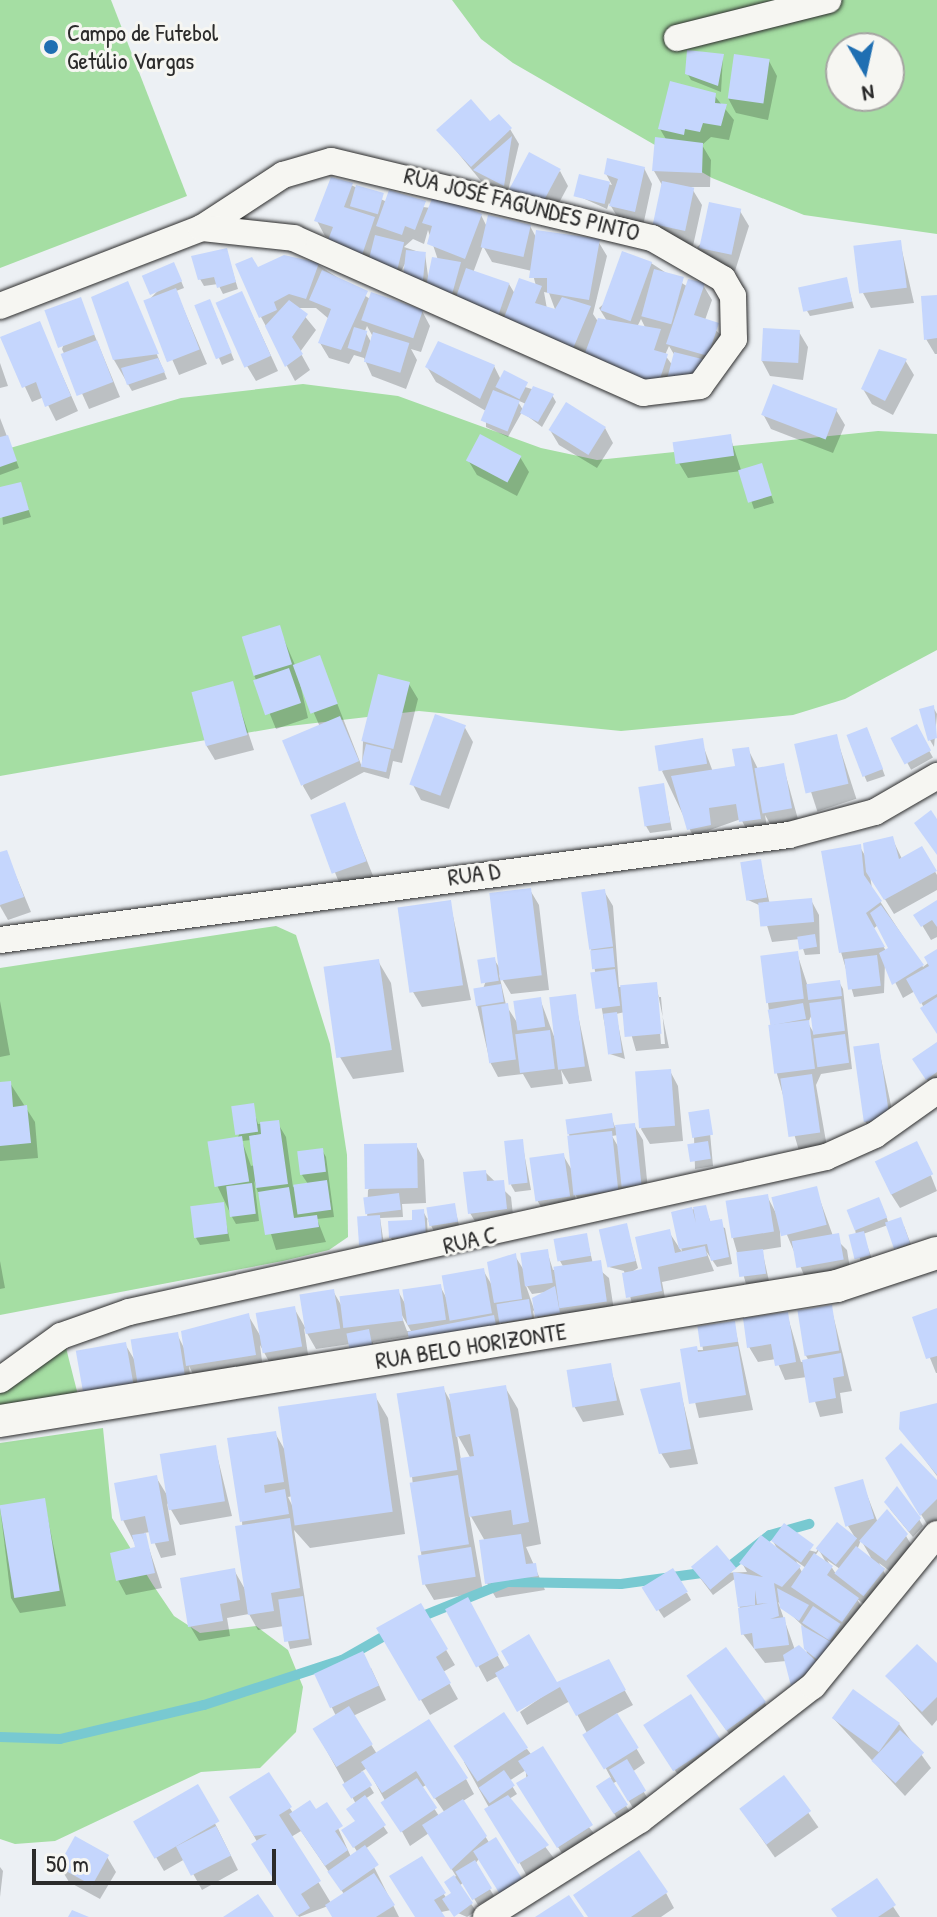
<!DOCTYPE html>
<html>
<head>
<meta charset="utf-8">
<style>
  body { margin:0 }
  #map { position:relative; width:937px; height:1917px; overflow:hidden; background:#ecf0f4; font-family:"Patrick Hand",sans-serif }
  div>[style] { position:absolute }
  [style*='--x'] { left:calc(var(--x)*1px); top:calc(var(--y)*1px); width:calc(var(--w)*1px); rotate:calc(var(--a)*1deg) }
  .green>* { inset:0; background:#a5dea3 }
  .shadow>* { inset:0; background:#0003; transform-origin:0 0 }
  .stream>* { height:10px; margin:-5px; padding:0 5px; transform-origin:5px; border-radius:5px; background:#78c9d1 }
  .building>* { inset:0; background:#c5d6fd; transform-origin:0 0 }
  .roads { filter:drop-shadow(0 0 2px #2b2b2b) drop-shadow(0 0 2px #2b2b2b) }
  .minor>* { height:26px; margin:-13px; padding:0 13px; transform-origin:13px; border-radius:13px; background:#f6f6f2 }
  .tertiary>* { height:32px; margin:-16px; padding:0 16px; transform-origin:16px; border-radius:16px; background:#f6f6f2 }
  .dots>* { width:22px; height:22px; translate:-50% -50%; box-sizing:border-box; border:4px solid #f6f6f2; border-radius:50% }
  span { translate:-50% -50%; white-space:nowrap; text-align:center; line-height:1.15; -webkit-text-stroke:6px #f6f6f2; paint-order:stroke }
  .poi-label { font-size:24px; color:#2b2b2b }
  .left { translate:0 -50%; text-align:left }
  .street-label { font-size:24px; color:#2b2b2b }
  .north { position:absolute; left:825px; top:32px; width:80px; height:80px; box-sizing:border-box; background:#f6f6f2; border:2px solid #a5a5a2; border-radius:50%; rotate:171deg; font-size:22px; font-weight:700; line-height:32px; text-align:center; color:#2b2b2b }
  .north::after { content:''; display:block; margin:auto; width:28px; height:36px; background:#1f6fb2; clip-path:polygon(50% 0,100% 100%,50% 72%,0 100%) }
  .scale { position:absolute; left:32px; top:1849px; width:244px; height:36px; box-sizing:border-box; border:4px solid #2b2b2b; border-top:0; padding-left:10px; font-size:24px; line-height:28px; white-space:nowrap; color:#2b2b2b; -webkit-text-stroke:6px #f6f6f2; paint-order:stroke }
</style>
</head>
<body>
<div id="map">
  <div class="green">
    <i style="clip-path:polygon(0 0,111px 0,187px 196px,0 268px)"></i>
    <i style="clip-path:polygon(evenodd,452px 0,937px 0,937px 234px,804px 215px,712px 178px,513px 63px,481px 39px,452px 0,841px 48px,889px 48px,889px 96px,841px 96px,841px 48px)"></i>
    <i style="clip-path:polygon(303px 384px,398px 396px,541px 448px,597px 460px,878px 431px,937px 434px,937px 650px,845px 699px,793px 715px,621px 731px,419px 711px,281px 727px,0 776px,0 451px,181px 398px)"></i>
    <i style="clip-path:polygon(276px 926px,296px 935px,330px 1044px,347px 1155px,348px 1237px,329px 1250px,283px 1261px,0 1315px,0 968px)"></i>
    <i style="clip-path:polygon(64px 1340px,81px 1407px,0 1419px,0 1390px)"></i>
    <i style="clip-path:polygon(103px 1428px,112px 1518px,153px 1585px,174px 1616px,200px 1633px,256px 1626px,288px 1650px,303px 1687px,296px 1732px,260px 1768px,201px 1772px,55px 1841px,15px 1844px,0 1839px,0 1443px)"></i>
  </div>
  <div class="shadow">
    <i style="clip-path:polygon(723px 56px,721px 92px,691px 80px,687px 73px)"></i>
    <i style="clip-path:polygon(769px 61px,777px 76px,768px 120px,736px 113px,728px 98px)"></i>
    <i style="clip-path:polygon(714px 95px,734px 120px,729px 140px,711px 137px,702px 145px,711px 160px,710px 187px,691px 187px,702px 205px,693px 246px,662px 238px,654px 223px,662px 185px,654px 171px,667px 141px,660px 129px)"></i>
    <i style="clip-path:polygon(489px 124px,510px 129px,519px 144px,508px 191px,481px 181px,439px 130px)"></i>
    <i style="clip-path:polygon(644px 168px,652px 184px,643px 226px,620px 221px,609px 203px,607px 209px,576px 195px,580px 177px,612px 185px,606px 174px)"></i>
    <i style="clip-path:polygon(560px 171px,568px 186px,550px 220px,521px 206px)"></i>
    <i style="clip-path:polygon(evenodd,351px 185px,387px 202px,481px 215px,487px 227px,530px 226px,537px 239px,598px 241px,607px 256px,593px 314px,599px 323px,607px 321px,599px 308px,651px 263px,688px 287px,703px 285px,712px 300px,705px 320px,726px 340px,679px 389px,431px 298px,407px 260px,398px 277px,325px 236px,317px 221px,351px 185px,428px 230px,438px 260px,429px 283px,425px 254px,404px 247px,413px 239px,424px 244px,428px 230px,351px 185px,483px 246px,492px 262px,532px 271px,536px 286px,515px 294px,509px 284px,473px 273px,483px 246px,351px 185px,544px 292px,549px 293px,556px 312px,547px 309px,544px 292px,351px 185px,641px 319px,646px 329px,637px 327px,641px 319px,351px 185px,669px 346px,675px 356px,673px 366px,665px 355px,669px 346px)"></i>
    <i style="clip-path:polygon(740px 211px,749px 226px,735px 271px,706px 262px,697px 247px)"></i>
    <i style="clip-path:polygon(900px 242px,914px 303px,871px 308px,863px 293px)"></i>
    <i style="clip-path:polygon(226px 250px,238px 289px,223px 294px,218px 284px,204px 286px,200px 279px)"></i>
    <i style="clip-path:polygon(evenodd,317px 264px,370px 299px,422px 311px,430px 326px,421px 352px,411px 349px,417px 360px,406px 389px,372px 376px,364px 358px,354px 355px,349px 364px,329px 358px,320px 343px,329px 319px,316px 308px,298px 308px,316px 330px,300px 352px,310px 370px,295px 381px,261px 317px,257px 269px,317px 264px,367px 326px,372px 335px,371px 342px,365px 331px,367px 326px)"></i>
    <i style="clip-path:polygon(177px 271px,184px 288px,176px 291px,207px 364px,179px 375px,147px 302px)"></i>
    <i style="clip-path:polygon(846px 279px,854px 308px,810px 316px,806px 309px)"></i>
    <i style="clip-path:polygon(128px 284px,167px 379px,132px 391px,114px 360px)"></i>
    <i style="clip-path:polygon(937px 297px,937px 354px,935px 354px,926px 339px)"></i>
    <i style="clip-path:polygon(80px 300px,120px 397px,89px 409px,62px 349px)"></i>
    <i style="clip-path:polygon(198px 308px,213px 308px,234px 360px,222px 365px)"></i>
    <i style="clip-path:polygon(249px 308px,278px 371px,256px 381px,247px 366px)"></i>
    <i style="clip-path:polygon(39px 323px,78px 411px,56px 421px,44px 397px,32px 402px,2px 337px)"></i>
    <i style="clip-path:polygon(799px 332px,808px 347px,803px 380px,770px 376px,762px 361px)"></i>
    <i style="clip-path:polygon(905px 360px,914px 375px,893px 415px,872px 404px,863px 389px)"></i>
    <i style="clip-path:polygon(0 363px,8px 386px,0 388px)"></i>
    <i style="clip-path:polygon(evenodd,494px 366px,501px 380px,552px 395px,556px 402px,542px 427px,522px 412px,508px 437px,486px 427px,486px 411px,436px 382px,427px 367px,494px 366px,517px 400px,526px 404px,523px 410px,517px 400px)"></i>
    <i style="clip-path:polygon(836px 410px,845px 425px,833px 453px,771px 429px,763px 414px)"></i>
    <i style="clip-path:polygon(0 418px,19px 468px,0 475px)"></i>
    <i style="clip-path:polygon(605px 428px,613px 443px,597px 468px,559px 445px,550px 430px)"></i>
    <i style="clip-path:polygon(730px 436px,741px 470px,761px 465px,774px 503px,754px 509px,741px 471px,688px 478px,679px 463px)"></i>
    <i style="clip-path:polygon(520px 457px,529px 472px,517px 496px,477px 475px,468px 460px)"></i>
    <i style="clip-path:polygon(20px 484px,31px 517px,3px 525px,0 489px)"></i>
    <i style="clip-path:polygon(279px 628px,295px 665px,319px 657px,362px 767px,363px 741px,409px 684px,418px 699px,402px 763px,393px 761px,389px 779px,364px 772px,311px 800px,303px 786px,320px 727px,299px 679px,308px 718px,276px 729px,254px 675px)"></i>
    <i style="clip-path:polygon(232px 684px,254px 750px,215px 760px,206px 745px)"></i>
    <i style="clip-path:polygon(933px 707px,937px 714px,934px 747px,930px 740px)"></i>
    <i style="clip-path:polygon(464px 726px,473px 742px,449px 809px,421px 800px,413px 785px)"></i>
    <i style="left:916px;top:727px;width:35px;height:25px;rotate:61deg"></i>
    <i style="left:836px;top:736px;width:66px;height:41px;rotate:72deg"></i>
    <i style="clip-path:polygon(848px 736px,870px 736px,885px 776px,867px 782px)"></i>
    <i style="clip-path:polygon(701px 740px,713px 772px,737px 768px,748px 749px,758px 769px,783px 765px,799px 823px,772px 827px,765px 815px,768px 834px,750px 836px,741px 819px,693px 836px,662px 771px)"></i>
    <i style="clip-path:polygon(663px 785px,672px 830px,650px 833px,646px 826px)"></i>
    <i style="left:344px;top:804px;width:79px;height:34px;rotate:68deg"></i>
    <i style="clip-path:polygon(evenodd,892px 838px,902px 859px,921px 848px,937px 875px,937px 890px,894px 914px,870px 875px,872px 889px,923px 967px,937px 956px,937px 1032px,915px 991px,903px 998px,885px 962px,884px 993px,854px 997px,841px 952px,860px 847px,867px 859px,892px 838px,878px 925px,890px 949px,886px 951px,873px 929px,878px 925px)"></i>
    <i style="clip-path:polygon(6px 852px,31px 912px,8px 920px,0 906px)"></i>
    <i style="clip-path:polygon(760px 861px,770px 905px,811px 900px,819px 915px,820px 954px,805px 955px,800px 939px,772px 942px,761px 906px,748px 900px)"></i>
    <i style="clip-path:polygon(530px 890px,539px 905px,549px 990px,511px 994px,499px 974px,506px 1005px,518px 1024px,540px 999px,558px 1047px,574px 996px,592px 1081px,569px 1084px,561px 1070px,563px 1084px,531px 1088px,523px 1074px,498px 1077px,490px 1062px,477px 1005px,494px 959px,502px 972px)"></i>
    <i style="clip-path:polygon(evenodd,604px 891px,613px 906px,619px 987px,656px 984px,669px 1048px,636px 1051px,625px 1012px,616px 1014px,625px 1059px,610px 1054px,591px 949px,604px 891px,657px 997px,661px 997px,665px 1044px,661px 1044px,657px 997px)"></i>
    <i style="clip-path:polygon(450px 902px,471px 1000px,422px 1007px,413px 992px)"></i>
    <i style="clip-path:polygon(937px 902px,937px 937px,931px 940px,916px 915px)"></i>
    <i style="clip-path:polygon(evenodd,797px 953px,808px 987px,839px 982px,843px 989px,852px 1069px,821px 1074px,816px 1085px,827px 1147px,799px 1151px,777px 1074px,768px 1003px,797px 953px,812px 1014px,815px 1035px,808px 1023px,812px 1014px)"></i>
    <i style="clip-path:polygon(378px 961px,391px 983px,404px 1072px,353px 1079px,340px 1057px)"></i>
    <i style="clip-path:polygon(0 1001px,10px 1055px,0 1057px)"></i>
    <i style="clip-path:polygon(878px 1045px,897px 1133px,873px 1136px,865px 1121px)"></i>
    <i style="clip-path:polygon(937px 1045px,937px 1082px,931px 1086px,915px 1060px)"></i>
    <i style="clip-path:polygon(670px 1071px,678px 1086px,683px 1141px,650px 1144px,641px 1129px)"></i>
    <i style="clip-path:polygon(10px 1083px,35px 1122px,38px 1158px,0 1161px,0 1084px)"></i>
    <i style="clip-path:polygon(evenodd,252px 1105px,258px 1124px,277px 1122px,286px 1137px,293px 1187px,308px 1184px,302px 1175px,322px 1150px,326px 1157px,334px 1217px,317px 1219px,326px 1242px,276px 1250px,254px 1180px,259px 1221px,236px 1224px,232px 1217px,217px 1185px,252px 1105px,251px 1140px,255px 1165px,251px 1166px,242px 1141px,251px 1140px)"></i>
    <i style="clip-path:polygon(708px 1111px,713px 1166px,695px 1169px,694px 1137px)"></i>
    <i style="clip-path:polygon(evenodd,611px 1116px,615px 1127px,634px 1125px,643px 1140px,649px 1200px,631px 1202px,623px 1188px,625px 1206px,584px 1210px,575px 1194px,577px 1211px,546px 1215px,537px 1200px,563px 1155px,573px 1172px,569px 1133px,611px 1116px,618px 1135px,619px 1148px,612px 1136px,618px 1135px)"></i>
    <i style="clip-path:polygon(522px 1142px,531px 1190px,515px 1192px,511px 1185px)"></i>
    <i style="clip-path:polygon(416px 1145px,424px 1160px,426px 1203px,402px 1204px,403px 1217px,380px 1218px,385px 1251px,366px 1253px,368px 1190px)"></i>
    <i style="clip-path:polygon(924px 1158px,937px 1191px,900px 1208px,891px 1194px)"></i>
    <i style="clip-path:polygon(485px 1172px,511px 1197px,514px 1224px,479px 1228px,470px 1213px)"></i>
    <i style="clip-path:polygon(816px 1189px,833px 1236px,847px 1250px,851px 1275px,807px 1282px,779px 1216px,781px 1247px,762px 1250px,769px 1281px,746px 1284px,733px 1238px,767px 1196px,777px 1215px)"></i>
    <i style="clip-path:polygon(222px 1204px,230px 1241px,200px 1245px,196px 1238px)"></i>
    <i style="clip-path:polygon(454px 1205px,460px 1229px,435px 1233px,427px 1218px,428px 1243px,395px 1245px,391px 1238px,423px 1211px,431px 1226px)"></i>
    <i style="clip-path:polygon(882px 1206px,889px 1224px,904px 1226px,913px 1250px,900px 1255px,888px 1225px,863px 1234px,873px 1262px,861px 1265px,855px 1229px)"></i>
    <i style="clip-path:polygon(705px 1207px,711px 1223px,725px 1228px,732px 1264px,717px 1267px,706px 1251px,714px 1271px,662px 1282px,665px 1298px,632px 1304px,624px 1271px,609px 1267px,626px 1225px,638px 1268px,630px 1273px,644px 1271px,669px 1232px,682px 1252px,674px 1213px)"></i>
    <i style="clip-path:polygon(evenodd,586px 1235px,593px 1264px,609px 1278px,615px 1317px,541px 1323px,533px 1310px,535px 1325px,505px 1330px,500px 1322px,504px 1345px,410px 1336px,373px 1342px,374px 1352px,350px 1344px,316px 1349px,304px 1328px,309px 1361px,272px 1367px,260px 1345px,263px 1369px,196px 1380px,189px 1366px,192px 1391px,149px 1398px,138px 1378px,141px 1402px,94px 1410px,125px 1344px,137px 1364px,177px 1334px,185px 1350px,248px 1315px,261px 1337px,294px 1308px,306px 1329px,333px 1291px,344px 1310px,398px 1291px,408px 1309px,440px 1286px,448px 1301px,483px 1270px,493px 1287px,515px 1256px,525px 1272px,547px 1251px,553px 1270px,564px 1268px,560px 1261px,586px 1235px,525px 1283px,532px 1294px,546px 1292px,536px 1315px,525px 1283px,586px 1235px,400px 1312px,411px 1331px,407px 1331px,400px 1312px)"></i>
    <i style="clip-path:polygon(0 1261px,5px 1288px,0 1289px)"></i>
    <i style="clip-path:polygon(831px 1307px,852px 1391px,840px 1393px,843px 1413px,820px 1417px,807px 1377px,785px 1380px,776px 1359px,758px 1362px,749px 1347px,787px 1314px,801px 1362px,809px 1361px,805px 1354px)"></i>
    <i style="clip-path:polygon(937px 1310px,937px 1373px,936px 1373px,914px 1318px)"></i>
    <i style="clip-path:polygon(734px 1323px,753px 1410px,699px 1418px,682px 1350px,703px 1350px,700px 1329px)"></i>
    <i style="clip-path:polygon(610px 1366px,624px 1415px,583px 1422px,574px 1406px)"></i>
    <i style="clip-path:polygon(679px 1385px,698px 1464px,670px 1468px,661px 1453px)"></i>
    <i style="clip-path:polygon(evenodd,505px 1387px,518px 1409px,541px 1544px,526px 1547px,545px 1590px,496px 1598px,487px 1583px,485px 1541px,469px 1513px,483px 1592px,434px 1600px,425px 1585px,412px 1477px,443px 1388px,452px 1404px,505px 1387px,457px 1436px,458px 1436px,471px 1459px,461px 1460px,457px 1436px)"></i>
    <i style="clip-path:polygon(evenodd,375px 1396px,388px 1418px,405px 1534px,310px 1548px,294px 1530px,312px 1645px,290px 1649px,284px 1626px,258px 1630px,249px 1614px,227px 1618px,230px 1636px,199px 1641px,190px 1626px,234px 1570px,246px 1591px,242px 1521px,275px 1433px,286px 1452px,375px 1396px,293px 1496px,294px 1509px,288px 1497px,293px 1496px)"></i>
    <i style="clip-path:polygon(937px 1405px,937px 1476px,901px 1428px)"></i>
    <i style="clip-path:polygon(215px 1447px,232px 1516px,180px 1525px,167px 1503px,176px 1555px,161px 1558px,150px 1532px,144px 1533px,162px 1588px,126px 1595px,118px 1580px,137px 1548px,123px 1520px,156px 1477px,170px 1500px)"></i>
    <i style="clip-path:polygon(887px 1459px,937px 1483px,937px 1522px,930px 1529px)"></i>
    <i style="clip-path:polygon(evenodd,862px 1482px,878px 1523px,906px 1536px,915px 1551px,895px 1575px,879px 1563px,892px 1586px,872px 1610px,857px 1599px,866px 1614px,796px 1691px,786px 1661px,765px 1663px,743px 1634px,736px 1578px,713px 1595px,697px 1574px,747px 1572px,742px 1563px,779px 1552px,773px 1541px,816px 1552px,837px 1525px,856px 1539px,848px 1526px,862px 1482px,861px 1540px,874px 1563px,857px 1550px,861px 1540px,862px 1482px,819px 1550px,827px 1564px,815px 1556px,819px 1550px,862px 1482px,827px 1560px,840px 1569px,836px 1574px,827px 1560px,862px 1482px,796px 1561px,806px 1568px,803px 1574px,796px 1561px,862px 1482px,778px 1602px,804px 1627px,807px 1655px,795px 1650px,778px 1602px)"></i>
    <i style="clip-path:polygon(44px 1500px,66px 1606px,20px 1613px,11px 1598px,0 1507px)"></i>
    <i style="clip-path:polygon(890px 1509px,919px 1519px,923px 1526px,913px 1537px)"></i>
    <i style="clip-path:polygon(687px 1593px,691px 1600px,664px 1618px,649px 1596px)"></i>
    <i style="clip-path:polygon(467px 1600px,505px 1669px,512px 1666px,504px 1652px,528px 1637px,556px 1685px,608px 1661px,633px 1705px,616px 1714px,645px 1763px,632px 1772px,648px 1799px,633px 1808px,617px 1781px,612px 1784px,630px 1812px,618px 1820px,598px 1787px,611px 1778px,570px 1701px,527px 1725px,520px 1712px,562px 1683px,518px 1709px,498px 1676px,487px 1682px,448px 1610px)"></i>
    <i style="clip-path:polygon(420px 1606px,455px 1665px,443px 1672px,458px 1699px,430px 1715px,379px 1629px)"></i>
    <i style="clip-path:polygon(937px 1666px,937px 1720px,932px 1726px,887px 1676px)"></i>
    <i style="clip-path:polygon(evenodd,371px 1668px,386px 1700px,353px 1716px,377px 1754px,466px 1779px,474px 1794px,463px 1801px,490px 1844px,475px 1864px,494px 1896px,478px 1905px,464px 1882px,459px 1886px,476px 1911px,467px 1917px,451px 1910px,417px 1917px,421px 1859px,447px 1899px,453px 1894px,446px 1883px,456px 1876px,429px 1833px,410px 1846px,367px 1768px,361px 1772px,374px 1793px,365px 1799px,388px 1833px,365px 1849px,399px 1917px,334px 1917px,328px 1906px,299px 1917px,245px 1820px,268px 1775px,293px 1813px,334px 1819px,351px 1857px,358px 1853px,344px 1831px,357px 1822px,356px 1804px,323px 1744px,336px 1716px,316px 1675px,371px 1668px,426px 1785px,445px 1813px,439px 1816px,421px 1788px,426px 1785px,371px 1668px,301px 1831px,344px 1894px,331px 1903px,291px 1837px,301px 1831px)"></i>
    <i style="clip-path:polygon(689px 1677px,765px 1703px,773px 1718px,737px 1745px)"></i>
    <i style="clip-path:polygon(833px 1718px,899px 1724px,931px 1768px,905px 1796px)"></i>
    <i style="clip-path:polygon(655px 1740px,719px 1741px,728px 1755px,684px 1784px)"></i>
    <i style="clip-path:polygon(527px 1749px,600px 1841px,567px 1861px,527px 1799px,526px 1770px,509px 1781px,517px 1794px,509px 1799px,556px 1861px,528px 1878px,464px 1762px)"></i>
    <i style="left:784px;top:1778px;width:60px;height:53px;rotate:55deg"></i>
    <i style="clip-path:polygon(197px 1787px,238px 1870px,202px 1890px,185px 1859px,164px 1871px,135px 1821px)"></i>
    <i style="clip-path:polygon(107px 1857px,116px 1872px,100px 1899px,69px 1882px,60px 1867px)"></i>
    <i style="clip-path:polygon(0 1867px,3px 1871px,0 1897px)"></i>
    <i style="clip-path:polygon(876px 1881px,900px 1917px,838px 1917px)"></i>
    <i style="clip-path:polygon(666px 1893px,674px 1908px,661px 1917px,589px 1917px)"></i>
  </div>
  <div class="stream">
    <i style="--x:725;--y:1570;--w:57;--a:-37.9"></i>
    <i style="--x:770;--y:1535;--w:41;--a:-15.8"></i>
    <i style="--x:418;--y:1618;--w:96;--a:-22"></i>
    <i style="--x:507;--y:1582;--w:114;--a:1"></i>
    <i style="--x:621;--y:1584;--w:89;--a:-7.8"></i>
    <i style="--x:0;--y:1737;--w:60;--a:1.9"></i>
    <i style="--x:60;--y:1739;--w:148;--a:-13.3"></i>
    <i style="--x:204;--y:1705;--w:145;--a:-18.1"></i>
    <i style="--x:342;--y:1660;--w:59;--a:-29.6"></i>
  </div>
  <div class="building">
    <i style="clip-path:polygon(687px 50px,724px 54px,718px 86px,685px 74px)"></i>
    <i style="left:734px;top:54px;width:36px;height:45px;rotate:8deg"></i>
    <i style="clip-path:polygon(670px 81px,716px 93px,715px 103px,727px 104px,721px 126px,703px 123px,700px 132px,685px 129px,684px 135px,658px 129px)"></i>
    <i style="clip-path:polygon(471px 99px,490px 121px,499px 114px,512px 128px,471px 167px,436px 130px)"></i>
    <i style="clip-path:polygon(512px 136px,504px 186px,473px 170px)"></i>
    <i style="clip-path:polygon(655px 137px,703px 143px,702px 173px,652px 171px)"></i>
    <i style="left:529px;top:152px;width:36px;height:43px;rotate:28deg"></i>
    <i style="clip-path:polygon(607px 158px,645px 167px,635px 212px,609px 206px,618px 179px,604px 174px)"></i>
    <i style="left:579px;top:174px;width:32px;height:23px;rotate:14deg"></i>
    <i style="clip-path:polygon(331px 177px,353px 183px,344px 207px,375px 217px,362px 255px,327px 243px,333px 227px,314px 221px)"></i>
    <i style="left:662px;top:181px;width:33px;height:44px;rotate:12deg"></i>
    <i style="left:356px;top:185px;width:29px;height:22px;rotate:16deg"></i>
    <i style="clip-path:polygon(389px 190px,426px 201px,415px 230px,405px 226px,402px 235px,376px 226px)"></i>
    <i style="clip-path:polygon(434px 194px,482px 214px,465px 259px,427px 244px,432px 226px,422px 223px)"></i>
    <i style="left:709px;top:202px;width:33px;height:47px;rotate:12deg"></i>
    <i style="left:488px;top:215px;width:44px;height:33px;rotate:13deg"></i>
    <i style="clip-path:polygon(536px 230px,600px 239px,589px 300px,547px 293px,547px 278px,529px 278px)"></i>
    <i style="left:375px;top:235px;width:30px;height:28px;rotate:14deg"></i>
    <i style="left:901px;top:240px;width:48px;height:48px;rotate:83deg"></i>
    <i style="clip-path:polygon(227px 248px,236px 282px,217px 288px,214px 277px,198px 280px,191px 256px)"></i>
    <i style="left:406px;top:250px;width:20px;height:31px;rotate:6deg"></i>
    <i style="left:622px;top:251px;width:32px;height:63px;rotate:20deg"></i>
    <i style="clip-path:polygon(284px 255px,319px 263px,306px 299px,289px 294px,274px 302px,277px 310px,259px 318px,235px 264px,252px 257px,258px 267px)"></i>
    <i style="clip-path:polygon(432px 257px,461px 262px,451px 298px,425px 291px)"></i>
    <i style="left:174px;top:262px;width:21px;height:35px;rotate:67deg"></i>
    <i style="left:466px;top:268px;width:46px;height:39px;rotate:19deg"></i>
    <i style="left:654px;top:269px;width:31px;height:49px;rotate:15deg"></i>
    <i style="clip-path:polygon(322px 270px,368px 291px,341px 350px,318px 343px,331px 309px,309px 300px)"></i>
    <i style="left:847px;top:277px;width:25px;height:50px;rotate:78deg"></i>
    <i style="clip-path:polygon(519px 278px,542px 286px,535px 303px,555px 309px,562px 297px,591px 306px,572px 351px,502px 323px)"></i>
    <i style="clip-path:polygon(688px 279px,705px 283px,694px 315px,719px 323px,708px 356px,666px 344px)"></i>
    <i style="clip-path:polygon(128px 281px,159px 354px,113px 360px,91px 297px)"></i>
    <i style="left:176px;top:288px;width:66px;height:35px;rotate:69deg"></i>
    <i style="left:242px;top:291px;width:71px;height:29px;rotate:66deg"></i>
    <i style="left:371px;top:292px;width:55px;height:30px;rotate:19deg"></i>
    <i style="clip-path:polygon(937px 295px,937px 338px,924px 340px,921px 296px)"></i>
    <i style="left:81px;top:297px;width:40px;height:39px;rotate:70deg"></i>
    <i style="left:210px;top:299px;width:58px;height:17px;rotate:68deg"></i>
    <i style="clip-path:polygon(289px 300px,308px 314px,292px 337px,303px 354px,285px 367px,265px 326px)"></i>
    <i style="clip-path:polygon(598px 318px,661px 329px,654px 350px,668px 354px,658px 385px,582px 361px)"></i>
    <i style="clip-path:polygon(40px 321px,71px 396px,45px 407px,36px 382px,22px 388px,0 337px)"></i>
    <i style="left:354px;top:327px;width:14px;height:22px;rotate:17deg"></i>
    <i style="left:763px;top:328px;width:37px;height:33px;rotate:3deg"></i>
    <i style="left:373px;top:332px;width:38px;height:31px;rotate:17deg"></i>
    <i style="left:97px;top:340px;width:45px;height:39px;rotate:69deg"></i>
    <i style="clip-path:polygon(438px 341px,495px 365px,480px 399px,425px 367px)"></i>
    <i style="clip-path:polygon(879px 349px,907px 359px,885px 401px,861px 389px)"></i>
    <i style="clip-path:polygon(674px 352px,706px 360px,698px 374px,665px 387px)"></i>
    <i style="clip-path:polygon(158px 358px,165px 372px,127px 385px,121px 368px)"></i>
    <i style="left:504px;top:370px;width:27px;height:19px;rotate:27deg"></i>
    <i style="left:773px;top:384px;width:69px;height:33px;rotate:21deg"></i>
    <i style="clip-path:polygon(533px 386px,554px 394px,538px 422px,520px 413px)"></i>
    <i style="left:493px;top:390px;width:29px;height:33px;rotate:22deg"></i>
    <i style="left:566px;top:402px;width:47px;height:33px;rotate:32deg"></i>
    <i style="left:480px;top:434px;width:47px;height:30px;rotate:28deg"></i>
    <i style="left:731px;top:434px;width:22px;height:59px;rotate:82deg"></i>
    <i style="clip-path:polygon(8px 435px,17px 461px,0 467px,0 437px)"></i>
    <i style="left:762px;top:463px;width:34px;height:25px;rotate:73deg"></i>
    <i style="clip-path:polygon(21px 482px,29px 510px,0 518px,0 487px)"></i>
    <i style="left:280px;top:625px;width:41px;height:40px;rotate:73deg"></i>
    <i style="left:320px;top:655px;width:52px;height:29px;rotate:70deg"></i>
    <i style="left:289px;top:668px;width:37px;height:38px;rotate:71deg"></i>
    <i style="left:378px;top:674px;width:33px;height:69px;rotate:14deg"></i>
    <i style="left:233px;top:681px;width:56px;height:43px;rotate:75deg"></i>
    <i style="clip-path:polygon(934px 705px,937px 738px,928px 741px,919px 709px)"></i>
    <i style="left:435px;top:714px;width:33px;height:75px;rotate:20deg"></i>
    <i style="left:340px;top:716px;width:49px;height:63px;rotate:67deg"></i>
    <i style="left:917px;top:724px;width:30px;height:30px;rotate:62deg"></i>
    <i style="left:867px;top:727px;width:45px;height:22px;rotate:69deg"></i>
    <i style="left:837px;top:734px;width:51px;height:44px;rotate:77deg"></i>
    <i style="left:703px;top:738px;width:26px;height:49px;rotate:81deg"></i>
    <i style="left:366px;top:744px;width:26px;height:23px;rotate:13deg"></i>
    <i style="clip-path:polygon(749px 747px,761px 819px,739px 822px,736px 804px,709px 808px,711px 825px,687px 830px,671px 776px,735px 766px,732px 749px)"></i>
    <i style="left:784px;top:763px;width:46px;height:30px;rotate:80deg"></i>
    <i style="left:664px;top:783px;width:40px;height:26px;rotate:81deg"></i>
    <i style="left:345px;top:802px;width:63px;height:37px;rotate:70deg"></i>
    <i style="clip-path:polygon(931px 810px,937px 819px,937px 855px,914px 823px)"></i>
    <i style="clip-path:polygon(893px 836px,899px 859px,922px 846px,937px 871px,884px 900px,866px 872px,863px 843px)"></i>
    <i style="clip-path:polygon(861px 844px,864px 875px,882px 901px,866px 913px,885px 947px,839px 953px,821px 851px)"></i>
    <i style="clip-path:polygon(7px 850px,24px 897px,0 905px,0 852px)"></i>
    <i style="left:761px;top:859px;width:39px;height:21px;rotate:81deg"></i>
    <i style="left:531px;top:888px;width:88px;height:42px;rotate:83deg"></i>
    <i style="left:605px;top:889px;width:58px;height:24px;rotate:82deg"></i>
    <i style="left:812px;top:898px;width:24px;height:54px;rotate:85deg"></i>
    <i style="left:451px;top:900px;width:86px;height:54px;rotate:82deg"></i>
    <i style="clip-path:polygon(937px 900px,937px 927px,932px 920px,921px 927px,913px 915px)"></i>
    <i style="clip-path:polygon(881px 905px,924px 965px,892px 985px,879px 953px,888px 948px,870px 913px)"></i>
    <i style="left:815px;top:934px;width:13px;height:18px;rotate:81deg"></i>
    <i style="left:613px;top:948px;width:19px;height:23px;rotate:84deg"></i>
    <i style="clip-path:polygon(937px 949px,937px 994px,920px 1004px,906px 979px,929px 966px,924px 957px)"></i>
    <i style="left:798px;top:951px;width:48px;height:38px;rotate:83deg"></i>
    <i style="left:877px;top:955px;width:31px;height:33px;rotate:83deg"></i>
    <i style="left:495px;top:957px;width:24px;height:18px;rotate:81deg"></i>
    <i style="left:379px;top:959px;width:92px;height:56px;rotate:82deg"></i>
    <i style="left:615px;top:969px;width:37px;height:25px;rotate:82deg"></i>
    <i style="left:840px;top:980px;width:16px;height:34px;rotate:83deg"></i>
    <i style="left:657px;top:982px;width:52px;height:37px;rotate:85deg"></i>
    <i style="left:501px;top:984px;width:18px;height:28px;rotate:81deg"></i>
    <i style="left:576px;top:994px;width:73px;height:27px;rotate:83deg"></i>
    <i style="left:541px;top:997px;width:30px;height:28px;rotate:82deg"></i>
    <i style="clip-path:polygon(937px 997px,937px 1034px,920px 1008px)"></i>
    <i style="left:841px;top:999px;width:32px;height:32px;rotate:83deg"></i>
    <i style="left:508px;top:1003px;width:57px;height:27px;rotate:82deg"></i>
    <i style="left:803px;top:1003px;width:16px;height:36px;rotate:79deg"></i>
    <i style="left:617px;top:1012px;width:41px;height:14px;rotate:83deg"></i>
    <i style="left:809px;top:1020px;width:49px;height:41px;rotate:83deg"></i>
    <i style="left:550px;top:1030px;width:39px;height:35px;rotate:83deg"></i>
    <i style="left:845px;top:1034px;width:29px;height:32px;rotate:82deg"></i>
    <i style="clip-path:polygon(937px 1042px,937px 1072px,926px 1080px,912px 1059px)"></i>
    <i style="left:879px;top:1043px;width:76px;height:26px;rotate:82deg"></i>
    <i style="left:671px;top:1069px;width:57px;height:36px;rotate:86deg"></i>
    <i style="left:812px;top:1074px;width:59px;height:32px;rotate:82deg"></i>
    <i style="clip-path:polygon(11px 1081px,13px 1107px,27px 1105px,31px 1143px,0 1146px,0 1082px)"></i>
    <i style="left:254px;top:1103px;width:29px;height:23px;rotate:82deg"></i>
    <i style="left:709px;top:1109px;width:26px;height:21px;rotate:81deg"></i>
    <i style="left:612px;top:1113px;width:15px;height:47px;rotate:82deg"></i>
    <i style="clip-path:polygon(279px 1120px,288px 1184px,256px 1188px,249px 1136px,261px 1134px,260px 1122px)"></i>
    <i style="left:635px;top:1123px;width:62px;height:20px;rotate:84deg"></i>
    <i style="left:612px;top:1131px;width:60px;height:45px;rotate:84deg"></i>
    <i style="left:242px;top:1136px;width:46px;height:35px;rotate:81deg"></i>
    <i style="left:523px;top:1139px;width:44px;height:19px;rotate:84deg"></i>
    <i style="left:708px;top:1141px;width:18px;height:21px;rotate:81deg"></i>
    <i style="left:917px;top:1141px;width:37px;height:47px;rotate:64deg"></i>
    <i style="left:417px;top:1143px;width:45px;height:53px;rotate:89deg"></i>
    <i style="left:323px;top:1148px;width:24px;height:26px;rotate:83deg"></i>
    <i style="left:564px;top:1153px;width:44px;height:35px;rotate:82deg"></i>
    <i style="clip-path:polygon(486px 1170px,487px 1181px,504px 1180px,507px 1209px,468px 1214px,463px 1172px)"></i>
    <i style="left:327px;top:1180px;width:30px;height:34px;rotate:82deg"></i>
    <i style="left:252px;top:1183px;width:31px;height:26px;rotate:83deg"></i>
    <i style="left:817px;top:1186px;width:40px;height:47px;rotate:76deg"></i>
    <i style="clip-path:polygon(289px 1187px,294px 1218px,317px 1215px,319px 1227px,265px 1235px,258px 1192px)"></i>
    <i style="left:399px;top:1193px;width:17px;height:36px;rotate:83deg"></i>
    <i style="left:768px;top:1194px;width:38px;height:43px;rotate:81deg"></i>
    <i style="left:879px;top:1197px;width:22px;height:35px;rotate:68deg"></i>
    <i style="left:224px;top:1202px;width:32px;height:34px;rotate:83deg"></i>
    <i style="left:455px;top:1203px;width:19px;height:29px;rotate:81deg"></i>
    <i style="clip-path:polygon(706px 1205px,710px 1221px,722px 1219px,729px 1257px,711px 1261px,707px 1244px,679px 1249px,671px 1212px,692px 1207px,696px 1223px,693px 1207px)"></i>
    <i style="clip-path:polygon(424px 1209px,426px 1236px,389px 1238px,388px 1221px,412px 1220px,412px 1210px)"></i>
    <i style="left:380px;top:1215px;width:29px;height:23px;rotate:86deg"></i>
    <i style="left:901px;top:1217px;width:28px;height:17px;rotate:71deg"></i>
    <i style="left:627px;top:1223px;width:39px;height:29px;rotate:77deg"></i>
    <i style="clip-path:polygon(670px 1229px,675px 1253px,705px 1246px,707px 1256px,658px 1267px,662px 1291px,626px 1298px,622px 1273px,642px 1269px,635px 1237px)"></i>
    <i style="left:864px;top:1231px;width:25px;height:16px;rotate:76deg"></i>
    <i style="left:587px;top:1233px;width:23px;height:34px;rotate:80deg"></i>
    <i style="left:839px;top:1233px;width:27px;height:48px;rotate:80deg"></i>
    <i style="left:548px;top:1249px;width:34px;height:28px;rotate:82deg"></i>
    <i style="left:763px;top:1249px;width:25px;height:27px;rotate:83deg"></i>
    <i style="clip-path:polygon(516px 1253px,522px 1299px,494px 1303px,487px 1262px)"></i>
    <i style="left:601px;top:1260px;width:42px;height:48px;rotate:82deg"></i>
    <i style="left:484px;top:1268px;width:46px;height:43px;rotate:80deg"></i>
    <i style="left:441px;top:1284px;width:36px;height:39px;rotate:82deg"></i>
    <i style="clip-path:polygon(555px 1286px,560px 1313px,535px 1317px,532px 1298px)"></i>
    <i style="left:334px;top:1289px;width:40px;height:35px;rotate:81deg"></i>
    <i style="left:399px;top:1289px;width:32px;height:60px;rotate:83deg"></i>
    <i style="left:529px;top:1299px;width:19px;height:33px;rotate:81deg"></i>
    <i style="left:832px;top:1305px;width:46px;height:35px;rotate:81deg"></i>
    <i style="left:295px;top:1306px;width:41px;height:40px;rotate:80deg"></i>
    <i style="clip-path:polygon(937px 1308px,937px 1356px,926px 1359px,912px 1317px)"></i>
    <i style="clip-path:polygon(788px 1312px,796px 1362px,775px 1366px,771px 1344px,747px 1348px,743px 1318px)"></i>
    <i style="clip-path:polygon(249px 1313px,256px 1355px,186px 1366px,181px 1331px)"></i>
    <i style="left:494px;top:1315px;width:16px;height:88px;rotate:79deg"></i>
    <i style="left:735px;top:1321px;width:21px;height:38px;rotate:82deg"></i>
    <i style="left:369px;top:1329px;width:16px;height:23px;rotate:79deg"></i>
    <i style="left:178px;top:1332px;width:45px;height:48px;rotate:81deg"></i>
    <i style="left:126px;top:1342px;width:46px;height:51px;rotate:80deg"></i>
    <i style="clip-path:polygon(697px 1346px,698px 1352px,738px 1346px,746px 1395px,689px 1404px,680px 1349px)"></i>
    <i style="clip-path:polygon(841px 1353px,844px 1376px,833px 1378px,836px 1398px,809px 1403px,802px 1360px)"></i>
    <i style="left:611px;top:1363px;width:38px;height:45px;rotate:81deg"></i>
    <i style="clip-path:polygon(680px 1382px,691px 1449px,659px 1454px,640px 1389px)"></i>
    <i style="clip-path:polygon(506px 1385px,529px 1522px,513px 1525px,511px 1510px,469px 1517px,460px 1458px,474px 1456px,470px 1434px,456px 1437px,449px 1394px)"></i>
    <i style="left:444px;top:1386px;width:85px;height:48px;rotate:81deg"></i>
    <i style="left:376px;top:1393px;width:120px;height:99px;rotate:82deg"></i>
    <i style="clip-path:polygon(937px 1403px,937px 1475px,899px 1429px,900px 1412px)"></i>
    <i style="clip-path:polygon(276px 1431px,284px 1482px,264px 1485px,265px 1493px,285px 1489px,289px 1514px,240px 1522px,227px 1438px)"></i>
    <i style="clip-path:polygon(901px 1443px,937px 1480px,937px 1499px,920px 1516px,885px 1458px)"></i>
    <i style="left:216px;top:1445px;width:57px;height:57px;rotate:81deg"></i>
    <i style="clip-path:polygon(157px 1475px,169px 1541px,151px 1544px,145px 1516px,121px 1521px,114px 1483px)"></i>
    <i style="left:458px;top:1475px;width:70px;height:49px;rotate:81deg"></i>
    <i style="left:863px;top:1479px;width:41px;height:30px;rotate:74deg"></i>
    <i style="clip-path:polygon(897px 1486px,921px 1518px,909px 1532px,884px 1502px)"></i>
    <i style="left:45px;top:1498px;width:94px;height:46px;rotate:81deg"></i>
    <i style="clip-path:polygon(887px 1509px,908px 1534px,886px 1561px,859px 1541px)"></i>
    <i style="clip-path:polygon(290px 1518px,300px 1588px,271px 1593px,274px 1611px,248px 1615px,235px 1526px)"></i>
    <i style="left:837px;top:1522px;width:26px;height:34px;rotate:39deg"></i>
    <i style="left:784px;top:1523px;width:37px;height:22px;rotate:36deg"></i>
    <i style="clip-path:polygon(146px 1533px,155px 1573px,116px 1581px,110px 1553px,135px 1547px,132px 1535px)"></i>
    <i style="clip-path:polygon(521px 1534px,526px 1564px,536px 1563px,538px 1576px,485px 1584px,479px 1540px)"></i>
    <i style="clip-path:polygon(761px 1535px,801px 1566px,782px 1587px,774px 1583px,779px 1616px,770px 1619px,785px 1617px,789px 1645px,754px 1649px,752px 1633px,741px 1635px,738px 1608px,768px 1603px,757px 1604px,755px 1590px,755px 1605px,738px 1607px,733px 1572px,763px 1577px,739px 1563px)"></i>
    <i style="left:717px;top:1545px;width:30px;height:34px;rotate:50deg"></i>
    <i style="left:856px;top:1546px;width:37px;height:35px;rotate:38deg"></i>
    <i style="left:471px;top:1547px;width:30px;height:54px;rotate:81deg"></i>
    <i style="clip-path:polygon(814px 1553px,833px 1566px,827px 1575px,859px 1598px,842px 1622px,791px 1587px)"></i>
    <i style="clip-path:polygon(235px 1568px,240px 1600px,220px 1604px,223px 1621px,188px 1627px,180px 1578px)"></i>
    <i style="left:673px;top:1568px;width:28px;height:37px;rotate:58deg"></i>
    <i style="clip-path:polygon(777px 1588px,809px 1605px,799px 1621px,780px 1608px)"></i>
    <i style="left:303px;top:1596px;width:43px;height:25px;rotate:82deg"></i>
    <i style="left:468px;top:1597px;width:66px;height:26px;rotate:62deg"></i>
    <i style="clip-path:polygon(421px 1603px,448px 1649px,436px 1657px,451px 1683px,419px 1701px,376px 1628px)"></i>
    <i style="left:813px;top:1606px;width:33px;height:20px;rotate:33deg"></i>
    <i style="clip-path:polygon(801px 1625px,831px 1642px,819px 1661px,804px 1649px)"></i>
    <i style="clip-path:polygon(529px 1634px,557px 1682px,609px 1659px,626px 1690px,576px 1716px,560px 1687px,517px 1712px,495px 1673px,509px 1665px,501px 1651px)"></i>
    <i style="clip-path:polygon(917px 1644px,937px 1663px,937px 1697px,922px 1712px,885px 1676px)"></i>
    <i style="clip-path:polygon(799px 1645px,818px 1663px,791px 1686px,783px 1655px)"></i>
    <i style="left:726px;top:1647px;width:68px;height:49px;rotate:54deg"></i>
    <i style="left:363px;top:1651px;width:38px;height:54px;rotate:65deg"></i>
    <i style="left:853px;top:1689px;width:58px;height:36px;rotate:36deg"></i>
    <i style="left:691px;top:1694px;width:55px;height:57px;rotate:57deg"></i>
    <i style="left:349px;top:1706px;width:45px;height:43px;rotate:58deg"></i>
    <i style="left:504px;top:1712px;width:43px;height:61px;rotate:56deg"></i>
    <i style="left:617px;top:1713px;width:41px;height:41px;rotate:58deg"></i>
    <i style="clip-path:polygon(429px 1719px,468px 1778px,434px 1799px,416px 1771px,382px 1793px,361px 1762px)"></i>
    <i style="left:900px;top:1730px;width:33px;height:42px;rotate:43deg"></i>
    <i style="clip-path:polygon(543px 1746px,593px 1825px,557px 1848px,516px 1783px,528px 1776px,518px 1761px)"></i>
    <i style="left:627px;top:1759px;width:37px;height:21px;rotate:59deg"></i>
    <i style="left:504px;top:1770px;width:19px;height:31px;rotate:55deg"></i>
    <i style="left:363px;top:1771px;width:17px;height:25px;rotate:57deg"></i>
    <i style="clip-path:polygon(269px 1772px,292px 1807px,279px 1815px,321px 1881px,301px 1894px,310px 1908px,297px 1916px,251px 1844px,267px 1834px,254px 1836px,229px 1797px)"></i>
    <i style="left:784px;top:1775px;width:45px;height:56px;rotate:53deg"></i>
    <i style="left:610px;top:1777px;width:33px;height:17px;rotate:57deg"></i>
    <i style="left:417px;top:1778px;width:36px;height:44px;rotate:56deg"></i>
    <i style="left:198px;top:1784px;width:43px;height:75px;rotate:60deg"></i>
    <i style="clip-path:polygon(365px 1795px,386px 1825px,353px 1848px,341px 1830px,355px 1821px,346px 1809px)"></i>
    <i style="clip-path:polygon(508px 1795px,549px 1845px,518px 1864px,484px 1809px)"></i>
    <i style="clip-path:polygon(463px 1799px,487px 1836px,451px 1870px,422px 1825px)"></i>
    <i style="clip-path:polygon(310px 1800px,316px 1809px,327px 1802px,343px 1826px,335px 1831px,348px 1850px,325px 1866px,289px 1814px)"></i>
    <i style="left:216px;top:1826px;width:33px;height:45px;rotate:63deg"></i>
    <i style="left:75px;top:1836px;width:39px;height:35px;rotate:29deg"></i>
    <i style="left:496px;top:1837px;width:51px;height:27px;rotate:58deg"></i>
    <i style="left:365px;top:1845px;width:24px;height:46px;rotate:55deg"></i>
    <i style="clip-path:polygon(639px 1850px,668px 1892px,631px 1917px,588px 1917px,573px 1895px)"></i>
    <i style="clip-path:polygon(422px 1856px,446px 1893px,434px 1900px,445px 1917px,415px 1917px,389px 1876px)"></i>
    <i style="left:475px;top:1860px;width:33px;height:23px;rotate:59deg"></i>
    <i style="clip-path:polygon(374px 1873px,395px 1905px,376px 1917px,332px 1917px,325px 1905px)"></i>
    <i style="clip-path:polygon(454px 1875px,473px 1903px,454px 1917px,442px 1899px,451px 1893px,444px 1882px)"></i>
    <i style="clip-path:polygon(877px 1878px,896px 1905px,878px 1917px,837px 1917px,831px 1909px)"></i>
    <i style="clip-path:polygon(258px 1894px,274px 1917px,223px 1917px)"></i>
    <i style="clip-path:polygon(569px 1895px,584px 1917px,535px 1917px)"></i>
    <i style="clip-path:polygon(72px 1910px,89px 1917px,68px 1917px)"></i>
  </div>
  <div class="roads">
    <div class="minor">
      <i style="--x:677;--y:38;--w:156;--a:-14.1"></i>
      <i style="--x:0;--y:306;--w:217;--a:-21.1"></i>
      <i style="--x:202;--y:228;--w:97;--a:-33.2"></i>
      <i style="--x:283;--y:175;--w:50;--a:-16.3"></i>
      <i style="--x:331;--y:161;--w:330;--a:13.5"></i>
      <i style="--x:652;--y:238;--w:82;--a:30"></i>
      <i style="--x:723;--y:279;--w:20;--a:60"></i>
      <i style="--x:733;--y:296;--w:43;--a:88.7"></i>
      <i style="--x:734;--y:339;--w:58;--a:125.9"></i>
      <i style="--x:700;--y:386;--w:57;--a:173"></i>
      <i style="--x:643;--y:393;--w:382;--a:-156.1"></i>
      <i style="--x:294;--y:238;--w:93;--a:-173.8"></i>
      <i style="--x:0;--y:940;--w:796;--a:-7.58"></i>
      <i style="--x:789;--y:835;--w:89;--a:-15"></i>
      <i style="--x:875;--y:812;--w:72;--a:-30.1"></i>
      <i style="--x:0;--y:1380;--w:75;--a:-35.8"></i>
      <i style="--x:61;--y:1336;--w:72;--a:-19.4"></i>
      <i style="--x:129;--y:1312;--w:714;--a:-12.54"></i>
      <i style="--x:826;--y:1157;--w:54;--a:-24.2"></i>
      <i style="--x:875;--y:1135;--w:76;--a:-35.4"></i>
      <i style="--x:486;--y:1917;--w:182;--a:-32.2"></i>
      <i style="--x:640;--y:1820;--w:219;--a:-37.8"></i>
      <i style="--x:813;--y:1686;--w:196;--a:-50.8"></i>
    </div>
    <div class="tertiary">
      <i style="--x:0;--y:1421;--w:848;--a:-9.16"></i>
      <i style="--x:837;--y:1286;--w:105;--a:-18.3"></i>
    </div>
  </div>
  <div class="dots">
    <i style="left:51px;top:47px;background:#1f6fb2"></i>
  </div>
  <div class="poi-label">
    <span class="left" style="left:67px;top:47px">Campo de Futebol<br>Getúlio Vargas</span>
  </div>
  <div class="street-label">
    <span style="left:522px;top:204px;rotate:14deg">RUA JOSÉ FAGUNDES PINTO</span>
    <span style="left:474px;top:874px;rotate:-8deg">RUA D</span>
    <span style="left:470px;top:1240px;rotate:-13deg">RUA C</span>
    <span style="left:471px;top:1346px;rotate:-9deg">RUA BELO HORIZONTE</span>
  </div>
  <div class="north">N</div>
  <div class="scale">50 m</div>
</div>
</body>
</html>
